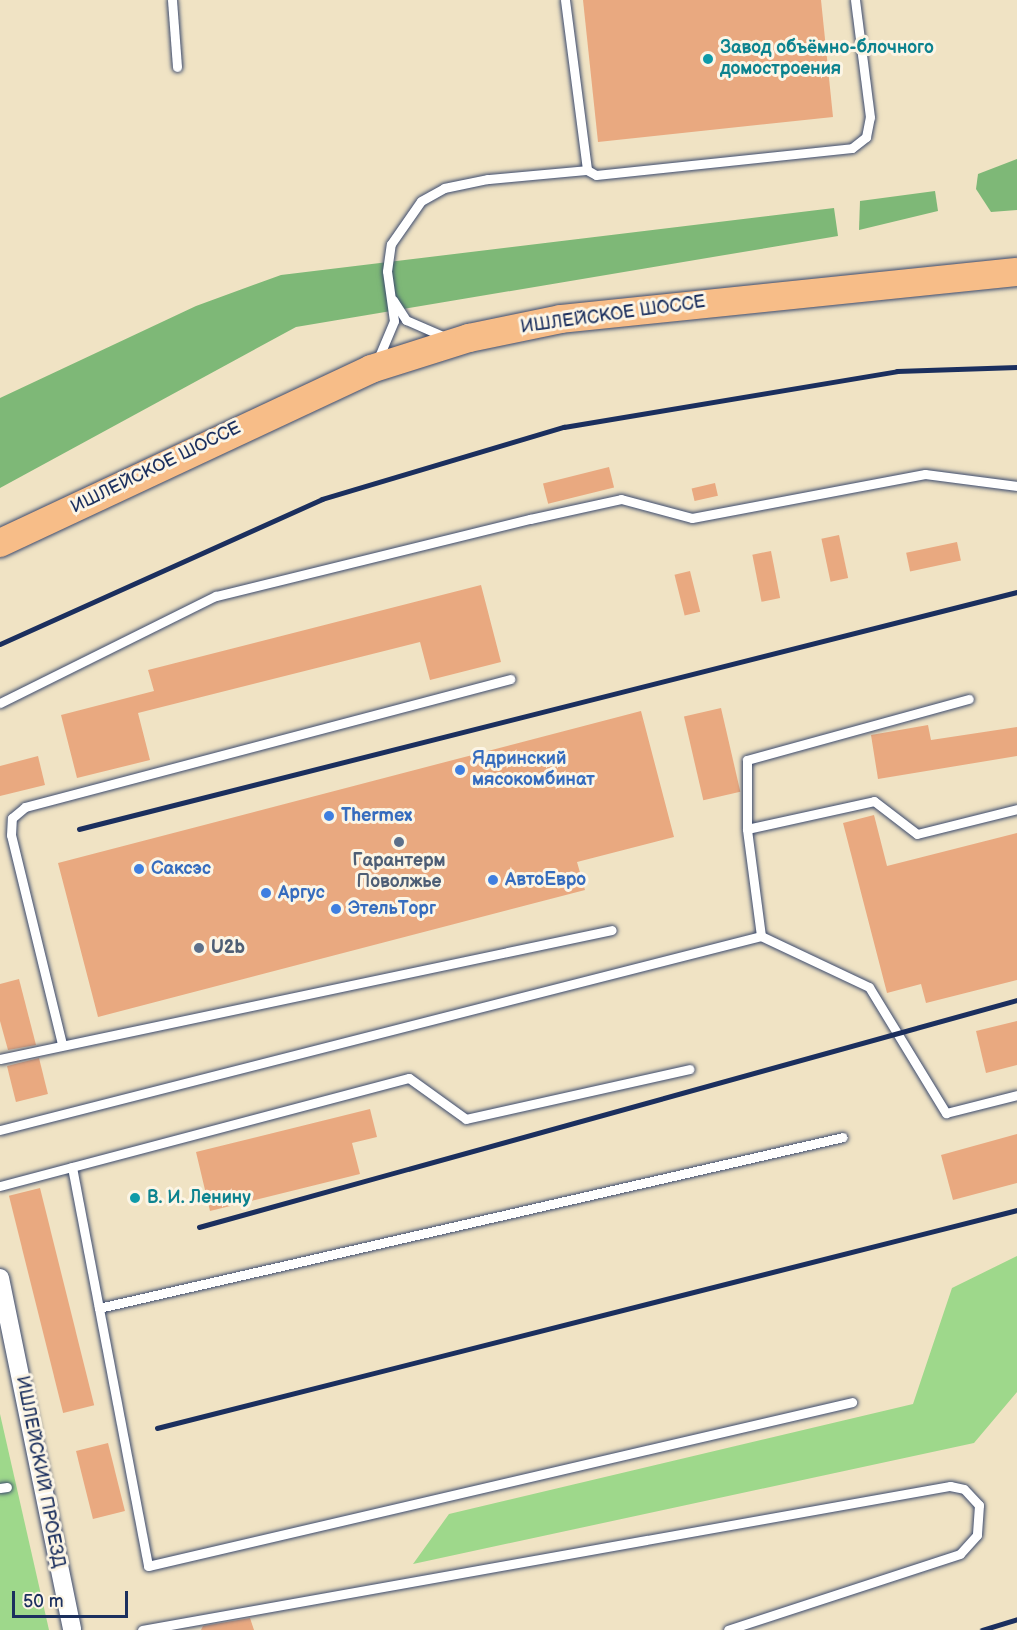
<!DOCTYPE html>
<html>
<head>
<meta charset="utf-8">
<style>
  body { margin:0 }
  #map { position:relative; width:1017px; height:1630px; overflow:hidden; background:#f0e3c4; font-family:"Balsamiq Sans",sans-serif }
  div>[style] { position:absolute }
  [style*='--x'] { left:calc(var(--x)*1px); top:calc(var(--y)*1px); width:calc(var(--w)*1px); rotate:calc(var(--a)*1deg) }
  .green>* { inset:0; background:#9ed88b }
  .forest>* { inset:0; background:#7eb877 }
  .building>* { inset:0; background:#e9a980; transform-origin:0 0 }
  .roads { filter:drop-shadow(0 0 2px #3b4a6d) drop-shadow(0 0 2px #3b4a6d) }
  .lane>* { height:9px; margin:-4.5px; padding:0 4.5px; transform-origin:4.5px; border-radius:4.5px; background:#fff }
  .street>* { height:18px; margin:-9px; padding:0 9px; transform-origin:9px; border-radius:9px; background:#fff }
  .primary>* { height:28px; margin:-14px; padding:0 14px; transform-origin:14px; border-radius:14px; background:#f7bd88 }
  .rail>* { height:4.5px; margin:-2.25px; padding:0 2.25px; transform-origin:2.25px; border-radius:2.25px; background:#1b2f5e }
  .dots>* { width:16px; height:16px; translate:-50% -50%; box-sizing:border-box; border:3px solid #fcf5e5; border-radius:50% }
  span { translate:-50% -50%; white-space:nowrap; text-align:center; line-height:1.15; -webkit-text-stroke:6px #fcf5e5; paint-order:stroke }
  .culture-label { font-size:18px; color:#0d838f; font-weight:700 }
  .left { translate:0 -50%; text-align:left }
  .street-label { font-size:18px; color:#1b2f5e }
  .shop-label { font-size:18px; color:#366cbe; font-weight:700 }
  .service-label { font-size:18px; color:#4e5e75; font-weight:700 }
  .scale { position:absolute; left:12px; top:1591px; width:116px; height:27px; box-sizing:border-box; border:3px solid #1b2f5e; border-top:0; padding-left:8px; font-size:18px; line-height:21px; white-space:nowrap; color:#1b2f5e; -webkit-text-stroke:4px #fcf5e5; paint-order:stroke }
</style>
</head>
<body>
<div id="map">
  <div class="green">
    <i style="clip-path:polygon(1017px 1256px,1017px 1392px,974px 1443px,413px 1564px,449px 1514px,913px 1404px,952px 1288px)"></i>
    <i style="clip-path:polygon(0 1414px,49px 1630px,0 1630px)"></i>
  </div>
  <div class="forest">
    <i style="clip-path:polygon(1017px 159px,1017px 210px,991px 212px,976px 189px,978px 174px)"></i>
    <i style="clip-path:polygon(935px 191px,938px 211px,859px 230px,860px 201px)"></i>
    <i style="clip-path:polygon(834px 208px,838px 236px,296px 327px,0 488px,0 398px,196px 306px,281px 275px)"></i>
  </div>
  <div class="building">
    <i style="clip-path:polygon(583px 0,821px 0,833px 117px,598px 142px)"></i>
    <i style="left:609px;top:467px;width:21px;height:68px;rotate:76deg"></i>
    <i style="left:715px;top:483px;width:13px;height:24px;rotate:77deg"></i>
    <i style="left:839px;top:535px;width:44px;height:18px;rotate:78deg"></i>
    <i style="left:957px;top:542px;width:19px;height:52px;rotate:78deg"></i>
    <i style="left:771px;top:551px;width:48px;height:19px;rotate:79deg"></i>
    <i style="left:690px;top:571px;width:42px;height:16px;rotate:76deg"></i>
    <i style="clip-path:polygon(481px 585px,501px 662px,430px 680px,420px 642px,138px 713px,150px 760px,77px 778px,61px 715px,154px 691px,148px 670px)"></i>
    <i style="left:721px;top:708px;width:86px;height:38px;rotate:77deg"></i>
    <i style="clip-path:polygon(641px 711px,674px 837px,577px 862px,585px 890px,98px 1017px,58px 863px)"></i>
    <i style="clip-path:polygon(928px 725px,931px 740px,1017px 727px,1017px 756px,878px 779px,871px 735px)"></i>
    <i style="clip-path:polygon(38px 756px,45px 785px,0 796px,0 766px)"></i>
    <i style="clip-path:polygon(874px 815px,887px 866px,1017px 833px,1017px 980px,926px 1003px,921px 984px,887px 993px,843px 823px)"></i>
    <i style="clip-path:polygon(19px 979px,36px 1045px,8px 1050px,0 1021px,0 984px)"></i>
    <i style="clip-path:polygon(1017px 1021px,1017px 1065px,986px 1073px,976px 1031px)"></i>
    <i style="left:39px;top:1058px;width:37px;height:33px;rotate:76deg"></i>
    <i style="clip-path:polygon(370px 1109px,377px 1137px,352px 1143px,360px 1174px,210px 1211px,196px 1152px)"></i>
    <i style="clip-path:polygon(1017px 1134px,1017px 1183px,953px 1200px,941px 1155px)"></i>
    <i style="left:40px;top:1188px;width:224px;height:32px;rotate:76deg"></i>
    <i style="left:108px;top:1443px;width:70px;height:33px;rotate:76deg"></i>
    <i style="clip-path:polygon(250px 1618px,254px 1630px,201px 1630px,203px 1626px)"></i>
  </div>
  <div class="roads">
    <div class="lane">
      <i style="--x:172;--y:0;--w:67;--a:85.7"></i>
      <i style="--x:565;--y:0;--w:171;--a:82.6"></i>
      <i style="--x:587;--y:170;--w:10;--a:29"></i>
      <i style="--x:596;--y:175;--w:257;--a:-6"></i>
      <i style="--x:852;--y:148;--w:18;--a:-38"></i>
      <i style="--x:866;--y:137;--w:20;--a:-79"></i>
      <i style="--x:870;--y:117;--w:118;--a:-97.3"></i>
      <i style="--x:393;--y:300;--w:24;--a:57"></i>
      <i style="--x:406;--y:320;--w:43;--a:23.6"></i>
      <i style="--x:378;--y:359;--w:41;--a:-67.2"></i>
      <i style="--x:394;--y:321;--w:50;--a:-98"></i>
      <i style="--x:387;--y:271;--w:27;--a:-82"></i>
      <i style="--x:391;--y:244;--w:52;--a:-55.1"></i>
      <i style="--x:421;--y:201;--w:26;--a:-29"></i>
      <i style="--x:444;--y:188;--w:45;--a:-11.6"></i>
      <i style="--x:488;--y:179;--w:99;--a:-5.2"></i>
      <i style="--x:0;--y:703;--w:241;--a:-26.4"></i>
      <i style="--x:216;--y:596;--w:323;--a:-13.8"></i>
      <i style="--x:530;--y:519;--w:93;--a:-12.4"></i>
      <i style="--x:621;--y:499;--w:73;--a:15"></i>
      <i style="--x:692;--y:518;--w:237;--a:-10.7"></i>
      <i style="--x:925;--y:474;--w:93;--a:7.4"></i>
      <i style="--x:747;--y:829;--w:69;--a:-90"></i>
      <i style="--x:747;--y:760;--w:230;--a:-15.4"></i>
      <i style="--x:761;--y:936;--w:108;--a:-97.5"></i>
      <i style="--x:747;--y:829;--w:130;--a:-12.4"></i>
      <i style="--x:874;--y:801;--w:54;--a:37.5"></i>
      <i style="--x:917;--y:834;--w:103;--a:-14"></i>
      <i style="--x:62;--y:1044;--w:215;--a:-103.7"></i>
      <i style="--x:11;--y:835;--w:17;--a:-87"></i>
      <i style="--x:12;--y:818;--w:17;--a:-40"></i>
      <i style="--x:25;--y:807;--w:502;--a:-14.78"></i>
      <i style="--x:0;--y:1059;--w:625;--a:-11.9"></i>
      <i style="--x:0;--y:1130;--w:785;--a:-14.3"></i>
      <i style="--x:761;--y:936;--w:119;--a:25.3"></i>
      <i style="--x:869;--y:987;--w:148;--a:58.6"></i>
      <i style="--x:946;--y:1113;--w:73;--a:-14.2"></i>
      <i style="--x:72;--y:1167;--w:406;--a:79.2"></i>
      <i style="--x:148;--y:1566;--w:723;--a:-13.11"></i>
      <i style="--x:0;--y:1186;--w:423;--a:-14.8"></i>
      <i style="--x:409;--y:1078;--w:70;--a:35.7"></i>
      <i style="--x:466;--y:1119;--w:229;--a:-12.6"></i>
      <i style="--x:99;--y:1308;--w:763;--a:-12.94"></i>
      <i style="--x:0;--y:1488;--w:7;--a:-8"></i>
      <i style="--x:142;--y:1630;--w:821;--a:-10.11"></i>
      <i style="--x:950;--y:1486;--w:14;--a:12"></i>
      <i style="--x:964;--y:1489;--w:22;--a:47"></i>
      <i style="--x:979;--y:1505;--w:30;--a:94"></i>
      <i style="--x:977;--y:1535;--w:25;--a:132"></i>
      <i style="--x:960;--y:1554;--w:244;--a:161.9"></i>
    </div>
    <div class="street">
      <i style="--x:0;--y:1278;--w:359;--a:78.4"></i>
    </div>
    <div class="primary">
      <i style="--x:0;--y:543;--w:410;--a:-25.1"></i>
      <i style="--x:371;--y:369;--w:103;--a:-17.6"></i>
      <i style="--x:469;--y:338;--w:94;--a:-11.7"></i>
      <i style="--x:561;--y:319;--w:458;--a:-5.9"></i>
    </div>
  </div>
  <div class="rail">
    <i style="--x:0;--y:644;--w:353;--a:-24.2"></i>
    <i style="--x:322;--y:499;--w:252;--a:-16.6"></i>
    <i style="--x:564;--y:427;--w:338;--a:-9.5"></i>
    <i style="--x:897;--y:371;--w:120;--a:-1.9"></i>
    <i style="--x:79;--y:829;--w:967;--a:-14.18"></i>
    <i style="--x:199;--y:1227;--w:849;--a:-15.51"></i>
    <i style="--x:157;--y:1428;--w:887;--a:-14.22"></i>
    <i style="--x:982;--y:1630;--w:37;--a:-17"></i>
  </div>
  <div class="dots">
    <i style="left:708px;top:59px;background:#0f9aa8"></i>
    <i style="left:460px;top:770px;background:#3f7fe0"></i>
    <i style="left:329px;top:816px;background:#3f7fe0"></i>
    <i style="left:399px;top:842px;background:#5c6f8a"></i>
    <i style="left:139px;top:869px;background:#3f7fe0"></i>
    <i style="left:493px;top:880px;background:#3f7fe0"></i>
    <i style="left:266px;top:893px;background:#3f7fe0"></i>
    <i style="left:336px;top:909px;background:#3f7fe0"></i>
    <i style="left:199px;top:948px;background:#5c6f8a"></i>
    <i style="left:135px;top:1198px;background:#0f9aa8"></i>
  </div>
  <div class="culture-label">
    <span class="left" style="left:720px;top:59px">Завод объёмно-блочного<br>домостроения</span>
    <span class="left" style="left:147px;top:1198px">В. И. Ленину</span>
  </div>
  <div class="street-label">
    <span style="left:613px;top:315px;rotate:-8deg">ИШЛЕЙСКОЕ ШОССЕ</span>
    <span style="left:156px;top:468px;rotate:-26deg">ИШЛЕЙСКОЕ ШОССЕ</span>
    <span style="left:40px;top:1472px;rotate:79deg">ИШЛЕЙСКИЙ ПРОЕЗД</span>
  </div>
  <div class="shop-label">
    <span class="left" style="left:472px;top:770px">Ядринский<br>мясокомбинат</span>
    <span class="left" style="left:341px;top:816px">Thermex</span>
    <span class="left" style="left:151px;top:869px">Саксэс</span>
    <span class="left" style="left:505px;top:880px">АвтоЕвро</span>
    <span class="left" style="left:278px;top:893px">Аргус</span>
    <span class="left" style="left:348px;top:909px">ЭтельТорг</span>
  </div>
  <div class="service-label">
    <span style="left:399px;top:872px">Гарантерм<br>Поволжье</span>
    <span class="left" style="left:211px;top:948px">U2b</span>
  </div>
  <div class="scale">50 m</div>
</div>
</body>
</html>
